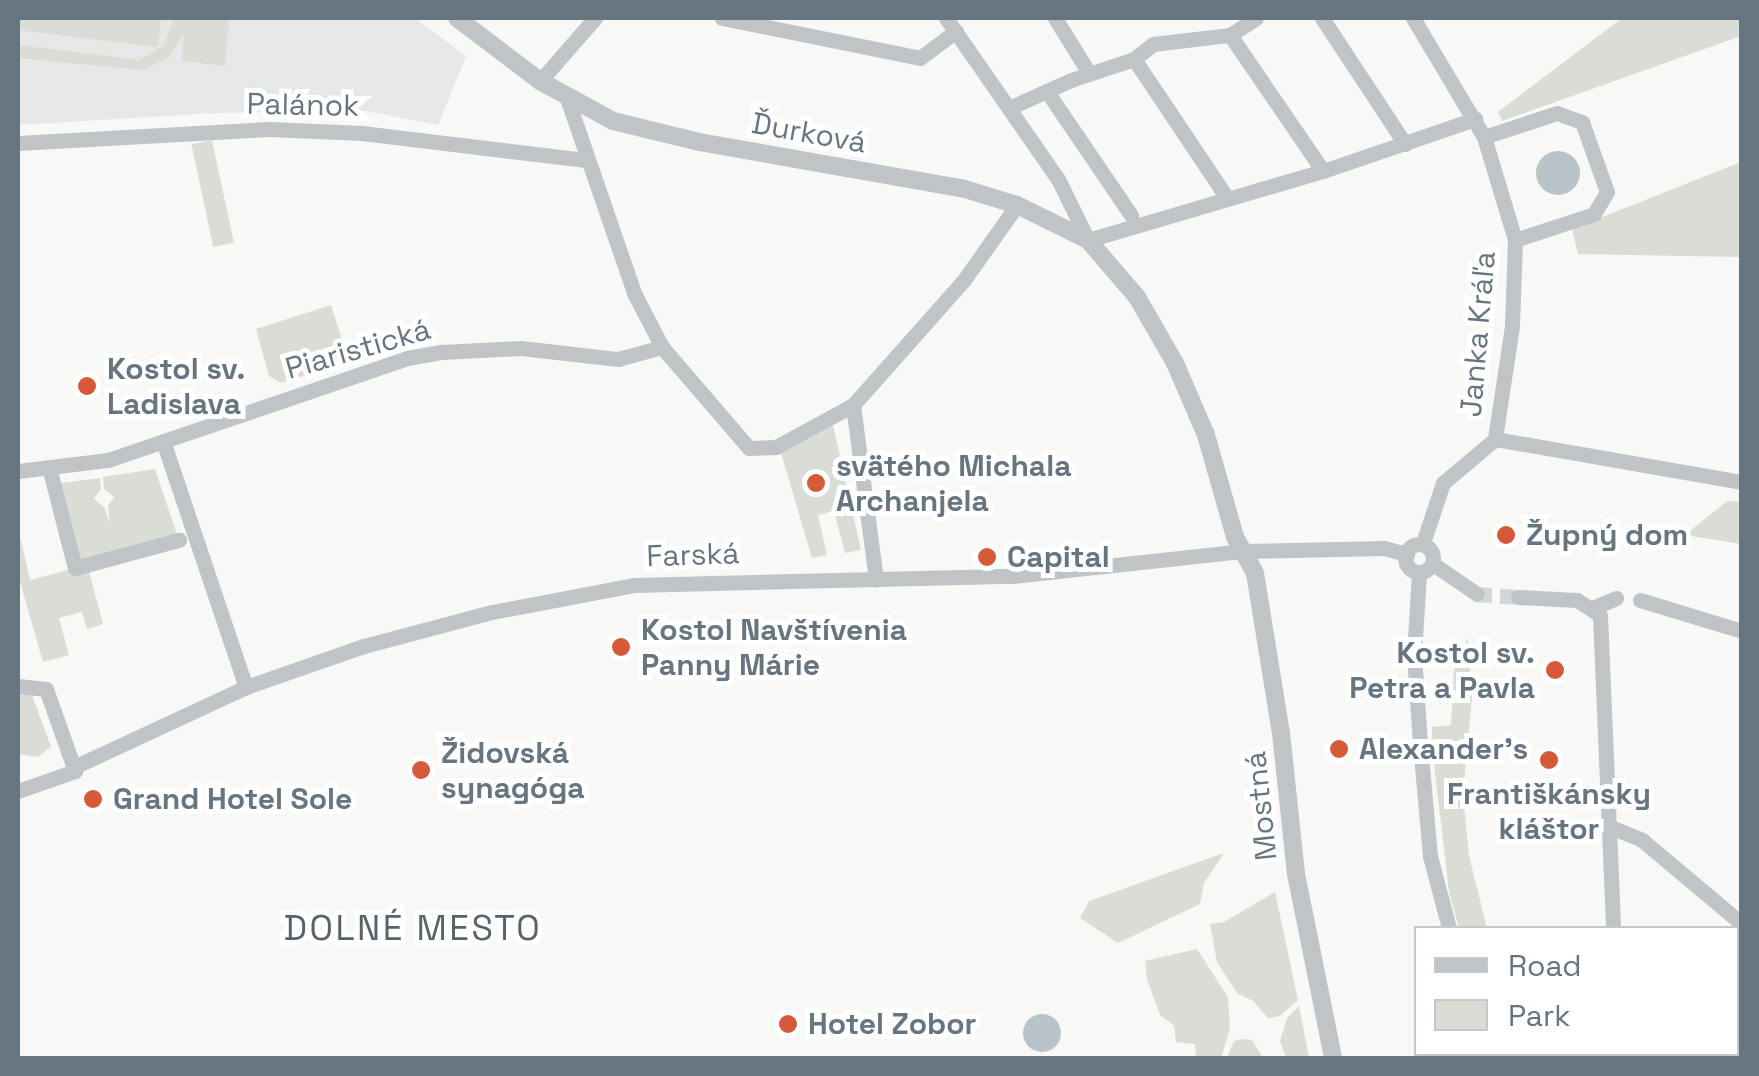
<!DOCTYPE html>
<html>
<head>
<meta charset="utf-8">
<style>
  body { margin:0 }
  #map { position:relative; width:1759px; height:1076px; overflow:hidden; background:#f8f8f6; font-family:"Space Grotesk",sans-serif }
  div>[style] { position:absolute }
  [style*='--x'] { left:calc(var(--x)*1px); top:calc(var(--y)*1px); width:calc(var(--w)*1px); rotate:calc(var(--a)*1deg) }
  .built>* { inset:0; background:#e6e7e7 }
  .green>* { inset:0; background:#d9ddd6; transform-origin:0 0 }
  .water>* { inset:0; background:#b9c4c8 }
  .round { border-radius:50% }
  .minor-tunnel>* { height:15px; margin-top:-7.5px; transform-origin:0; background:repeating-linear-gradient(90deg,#d4d7d8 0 15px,transparent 0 23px) }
  .minor>* { height:15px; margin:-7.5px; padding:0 7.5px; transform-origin:7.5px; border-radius:7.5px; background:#c0c4c7 }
  .minor>.ring { margin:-7.5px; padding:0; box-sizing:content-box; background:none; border:15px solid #c0c4c7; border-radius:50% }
  .tertiary>* { height:18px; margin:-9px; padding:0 9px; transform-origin:9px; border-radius:9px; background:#c0c4c7 }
  .dots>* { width:28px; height:28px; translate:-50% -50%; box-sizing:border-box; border:5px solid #fff; border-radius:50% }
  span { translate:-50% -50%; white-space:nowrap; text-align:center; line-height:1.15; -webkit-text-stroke:10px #fff; paint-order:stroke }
  .street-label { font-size:30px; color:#66757f }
  .poi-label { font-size:30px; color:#66757f; font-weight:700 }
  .left { translate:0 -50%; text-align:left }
  .right { translate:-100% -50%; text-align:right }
  .quarter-label { font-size:35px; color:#57636a; letter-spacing:2.5px }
  .frame { position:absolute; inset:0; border:20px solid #66757f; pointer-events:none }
  .legend { position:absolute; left:1414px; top:926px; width:325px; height:130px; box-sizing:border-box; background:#fff; border:2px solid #c2c8cc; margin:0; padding:12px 18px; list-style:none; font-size:30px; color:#66757f }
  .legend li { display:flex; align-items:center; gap:20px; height:50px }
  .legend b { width:50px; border:2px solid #c2c8cc }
</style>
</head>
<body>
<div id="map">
  <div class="built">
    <i style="clip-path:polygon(18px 18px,415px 18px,466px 56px,438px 125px,366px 111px,214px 113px,18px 125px)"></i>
  </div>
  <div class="green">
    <i style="clip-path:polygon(18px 18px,161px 18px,158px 47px,18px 30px)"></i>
    <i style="clip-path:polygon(174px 18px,229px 18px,225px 66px,182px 61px,184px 33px,169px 57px,143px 70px,18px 58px,18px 45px,139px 60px,164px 45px)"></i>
    <i style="clip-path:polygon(1622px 18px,1741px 18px,1741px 36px,1502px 121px,1498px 112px)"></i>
    <i style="left:212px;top:140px;width:105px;height:21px;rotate:78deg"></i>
    <i style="clip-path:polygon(1741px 162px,1741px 257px,1578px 254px,1572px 229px)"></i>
    <i style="clip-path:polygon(331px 305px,349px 362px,281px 383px,269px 376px,256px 329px)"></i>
    <i style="clip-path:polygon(833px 425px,861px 550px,845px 553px,834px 511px,818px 515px,827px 555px,812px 558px,781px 453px)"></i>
    <i style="clip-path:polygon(155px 469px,179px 540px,87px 564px,103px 624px,87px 629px,82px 612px,59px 618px,69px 655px,43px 662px,18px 575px,18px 527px,30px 580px,75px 568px,54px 484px,100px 478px,101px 489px,94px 499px,104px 507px,110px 524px,108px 506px,114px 497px,104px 489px,103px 477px)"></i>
    <i style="clip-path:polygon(1727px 501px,1741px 502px,1741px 544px,1685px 535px)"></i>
    <i style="clip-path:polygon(1468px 638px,1472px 696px,1463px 795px,1469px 856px,1487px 928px,1459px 928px,1449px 892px,1433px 755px,1432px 727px,1451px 725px,1454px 670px)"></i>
    <i style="clip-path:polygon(18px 693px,32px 695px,51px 747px,38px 757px,18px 754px)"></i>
    <i style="clip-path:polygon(1224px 853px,1204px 883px,1200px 904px,1118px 943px,1080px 918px,1089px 901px)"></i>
    <i style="clip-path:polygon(1275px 892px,1298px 1000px,1280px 1016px,1268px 1018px,1253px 1001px,1237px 993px,1217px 962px,1210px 924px,1224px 922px)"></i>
    <i style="clip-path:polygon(1197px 949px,1228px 997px,1230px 1028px,1221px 1058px,1196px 1058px,1195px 1044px,1176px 1042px,1174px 1026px,1160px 1015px,1147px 979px,1145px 961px)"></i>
    <i style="clip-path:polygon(1299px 1006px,1309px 1058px,1286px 1058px,1280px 1041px,1287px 1018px)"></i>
    <i style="clip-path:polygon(1242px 1039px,1252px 1040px,1263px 1058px,1227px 1058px,1234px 1041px)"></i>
  </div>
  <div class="water">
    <i class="round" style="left:1536px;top:151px;width:44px;height:44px"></i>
    <i class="round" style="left:1023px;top:1014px;width:38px;height:38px"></i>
  </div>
  <div class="minor-tunnel">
    <i style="--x:1477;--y:594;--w:41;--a:4.2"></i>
  </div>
  <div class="minor">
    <i style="--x:722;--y:18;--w:202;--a:11.4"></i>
    <i style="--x:920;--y:58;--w:45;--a:-36.9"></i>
    <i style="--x:946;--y:18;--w:196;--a:55.2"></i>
    <i style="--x:1058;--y:179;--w:68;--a:63.8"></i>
    <i style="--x:1088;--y:240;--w:245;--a:-16.4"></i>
    <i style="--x:1323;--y:171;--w:161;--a:-18.9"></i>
    <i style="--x:1055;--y:18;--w:65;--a:58.3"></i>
    <i style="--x:1322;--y:18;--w:151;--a:56.6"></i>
    <i style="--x:1413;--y:18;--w:139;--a:59.2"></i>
    <i style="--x:1484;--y:137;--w:108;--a:73.2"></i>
    <i style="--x:1515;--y:240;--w:86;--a:92"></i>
    <i style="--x:1512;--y:326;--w:114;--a:98.6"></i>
    <i style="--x:1230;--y:35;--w:165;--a:55.6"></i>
    <i style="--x:1134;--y:59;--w:167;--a:56.2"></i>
    <i style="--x:540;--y:81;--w:84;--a:-48.9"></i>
    <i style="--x:1048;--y:93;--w:148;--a:55.8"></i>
    <i style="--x:567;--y:98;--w:206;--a:71"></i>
    <i style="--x:634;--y:293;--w:61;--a:62.6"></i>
    <i style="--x:662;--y:347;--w:133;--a:49.3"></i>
    <i style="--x:749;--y:448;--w:27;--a:-2"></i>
    <i style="--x:776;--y:447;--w:88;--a:-28.6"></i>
    <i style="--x:853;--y:405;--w:167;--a:-48.4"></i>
    <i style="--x:964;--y:280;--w:92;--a:-54.8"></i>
    <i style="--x:1009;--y:108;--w:68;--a:-24.3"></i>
    <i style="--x:1071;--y:80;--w:66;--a:-18.4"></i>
    <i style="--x:1134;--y:59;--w:24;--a:-38"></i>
    <i style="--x:1153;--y:44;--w:78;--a:-6.7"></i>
    <i style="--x:1230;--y:35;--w:31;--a:-33"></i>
    <i style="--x:1484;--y:137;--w:77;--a:-18.2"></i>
    <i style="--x:1557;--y:113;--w:27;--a:20"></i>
    <i style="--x:1582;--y:122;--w:74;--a:70.3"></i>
    <i style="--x:1607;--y:192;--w:26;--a:121"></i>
    <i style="--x:1594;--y:214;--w:83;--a:161.8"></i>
    <i style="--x:18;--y:143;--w:252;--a:-3.2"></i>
    <i style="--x:270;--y:129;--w:92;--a:2.5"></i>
    <i style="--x:362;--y:133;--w:226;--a:6.9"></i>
    <i style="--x:853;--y:405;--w:176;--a:82.5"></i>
    <i style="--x:1495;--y:439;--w:251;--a:9.9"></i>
    <i style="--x:163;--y:441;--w:260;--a:71.4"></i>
    <i style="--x:49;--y:467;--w:104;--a:75.6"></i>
    <i style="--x:75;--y:568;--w:108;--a:-15.1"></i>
    <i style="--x:18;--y:471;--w:91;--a:-7"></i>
    <i style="--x:108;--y:460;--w:316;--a:-18.8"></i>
    <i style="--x:407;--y:358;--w:36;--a:-10"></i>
    <i style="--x:442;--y:352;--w:79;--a:-2.9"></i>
    <i style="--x:521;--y:348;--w:98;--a:6.5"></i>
    <i style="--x:618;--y:359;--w:46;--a:-15.3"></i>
    <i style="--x:1423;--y:543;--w:63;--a:-71.6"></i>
    <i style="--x:1443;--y:483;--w:68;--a:-40.2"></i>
    <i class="ring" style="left:1405px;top:544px;width:13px;height:13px"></i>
    <i style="--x:1433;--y:564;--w:53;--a:34.3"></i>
    <i style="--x:1419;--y:573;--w:82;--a:93.5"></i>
    <i style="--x:1414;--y:655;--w:89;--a:86.1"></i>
    <i style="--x:1420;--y:744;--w:112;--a:84.9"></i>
    <i style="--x:1430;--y:856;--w:74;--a:75.2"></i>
    <i style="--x:1518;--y:597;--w:59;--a:2.9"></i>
    <i style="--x:1577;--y:600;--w:27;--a:33"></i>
    <i style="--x:1600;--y:615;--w:313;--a:87.6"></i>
    <i style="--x:1640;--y:600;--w:107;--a:16.9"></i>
    <i style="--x:1595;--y:607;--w:23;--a:-23"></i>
    <i style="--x:18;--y:686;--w:28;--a:6"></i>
    <i style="--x:46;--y:689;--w:87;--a:70.5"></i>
    <i style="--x:18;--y:791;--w:60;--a:-19.3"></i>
    <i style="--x:75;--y:771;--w:5;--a:-79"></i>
    <i style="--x:76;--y:766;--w:187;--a:-24.9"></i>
    <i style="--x:246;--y:687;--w:125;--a:-19.2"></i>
    <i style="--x:364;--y:646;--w:132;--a:-14.9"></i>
    <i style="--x:492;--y:612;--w:144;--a:-10.8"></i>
    <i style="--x:633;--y:585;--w:380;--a:-1.4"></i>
    <i style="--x:1013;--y:576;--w:230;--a:-6.2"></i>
    <i style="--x:1242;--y:551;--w:142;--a:-1.2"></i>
    <i style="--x:1384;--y:548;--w:24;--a:15"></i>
    <i style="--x:1608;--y:826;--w:37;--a:22"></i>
    <i style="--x:1642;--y:840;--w:131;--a:40"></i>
    <i style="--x:1482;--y:1054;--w:4;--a:63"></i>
    <i style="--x:1701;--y:1054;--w:6;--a:45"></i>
    <i style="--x:1732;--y:1058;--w:13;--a:-42"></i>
  </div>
  <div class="tertiary">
    <i style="--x:457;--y:18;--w:104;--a:37.2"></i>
    <i style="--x:540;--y:81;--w:83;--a:28.7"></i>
    <i style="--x:613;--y:121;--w:89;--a:13.7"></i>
    <i style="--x:699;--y:142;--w:270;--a:10"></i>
    <i style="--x:965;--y:189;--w:54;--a:17.1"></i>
    <i style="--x:1017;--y:205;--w:79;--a:26.2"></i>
    <i style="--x:1088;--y:240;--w:75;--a:49.3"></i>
    <i style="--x:1137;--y:297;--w:76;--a:60.1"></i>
    <i style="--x:1175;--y:363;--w:78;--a:66.7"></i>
    <i style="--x:1206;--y:435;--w:106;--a:74.1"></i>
    <i style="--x:1235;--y:537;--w:41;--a:60.9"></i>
    <i style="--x:1255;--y:573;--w:162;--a:80.8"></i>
    <i style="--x:1281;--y:733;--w:142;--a:83.9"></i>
    <i style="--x:1296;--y:874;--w:188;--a:78.6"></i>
  </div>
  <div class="dots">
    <i style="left:87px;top:386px;background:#d65939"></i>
    <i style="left:816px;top:483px;background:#d65939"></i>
    <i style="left:1506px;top:535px;background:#d65939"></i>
    <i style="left:987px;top:557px;background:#d65939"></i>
    <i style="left:621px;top:647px;background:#d65939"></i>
    <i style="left:1555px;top:670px;background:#d65939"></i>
    <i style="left:1339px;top:749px;background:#d65939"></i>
    <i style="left:1549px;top:760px;background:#d65939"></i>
    <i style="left:421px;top:770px;background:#d65939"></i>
    <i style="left:93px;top:799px;background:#d65939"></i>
    <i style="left:788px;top:1024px;background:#d65939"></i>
  </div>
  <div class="street-label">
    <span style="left:303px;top:105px;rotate:1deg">Palánok</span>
    <span style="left:809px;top:133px;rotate:10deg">Ďurková</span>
    <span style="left:1478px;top:334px;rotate:-85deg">Janka Kráľa</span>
    <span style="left:358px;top:349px;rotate:-16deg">Piaristická</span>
    <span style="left:693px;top:555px;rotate:-2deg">Farská</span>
    <span style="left:1261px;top:806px;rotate:-96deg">Mostná</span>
  </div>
  <div class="poi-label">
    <span class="left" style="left:107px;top:386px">Kostol sv.<br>Ladislava</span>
    <span class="left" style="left:836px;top:483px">svätého Michala<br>Archanjela</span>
    <span class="left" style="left:1526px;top:535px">Župný dom</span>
    <span class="left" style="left:1007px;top:557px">Capital</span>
    <span class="left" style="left:641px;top:647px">Kostol Navštívenia<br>Panny Márie</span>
    <span class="right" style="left:1535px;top:670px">Kostol sv.<br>Petra a Pavla</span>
    <span class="left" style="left:1359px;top:749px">Alexander's</span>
    <span class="left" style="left:441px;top:770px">Židovská<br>synagóga</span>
    <span style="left:1549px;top:811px">Františkánsky<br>kláštor</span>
    <span class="left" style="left:113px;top:799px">Grand Hotel Sole</span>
    <span class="left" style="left:808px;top:1024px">Hotel Zobor</span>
  </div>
  <div class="quarter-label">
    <span style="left:413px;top:928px">DOLNÉ MESTO</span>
  </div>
  <div class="frame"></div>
  <ul class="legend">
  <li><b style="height:12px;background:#c0c4c7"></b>Road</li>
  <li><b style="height:28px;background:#d9ddd6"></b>Park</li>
  </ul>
</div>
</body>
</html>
